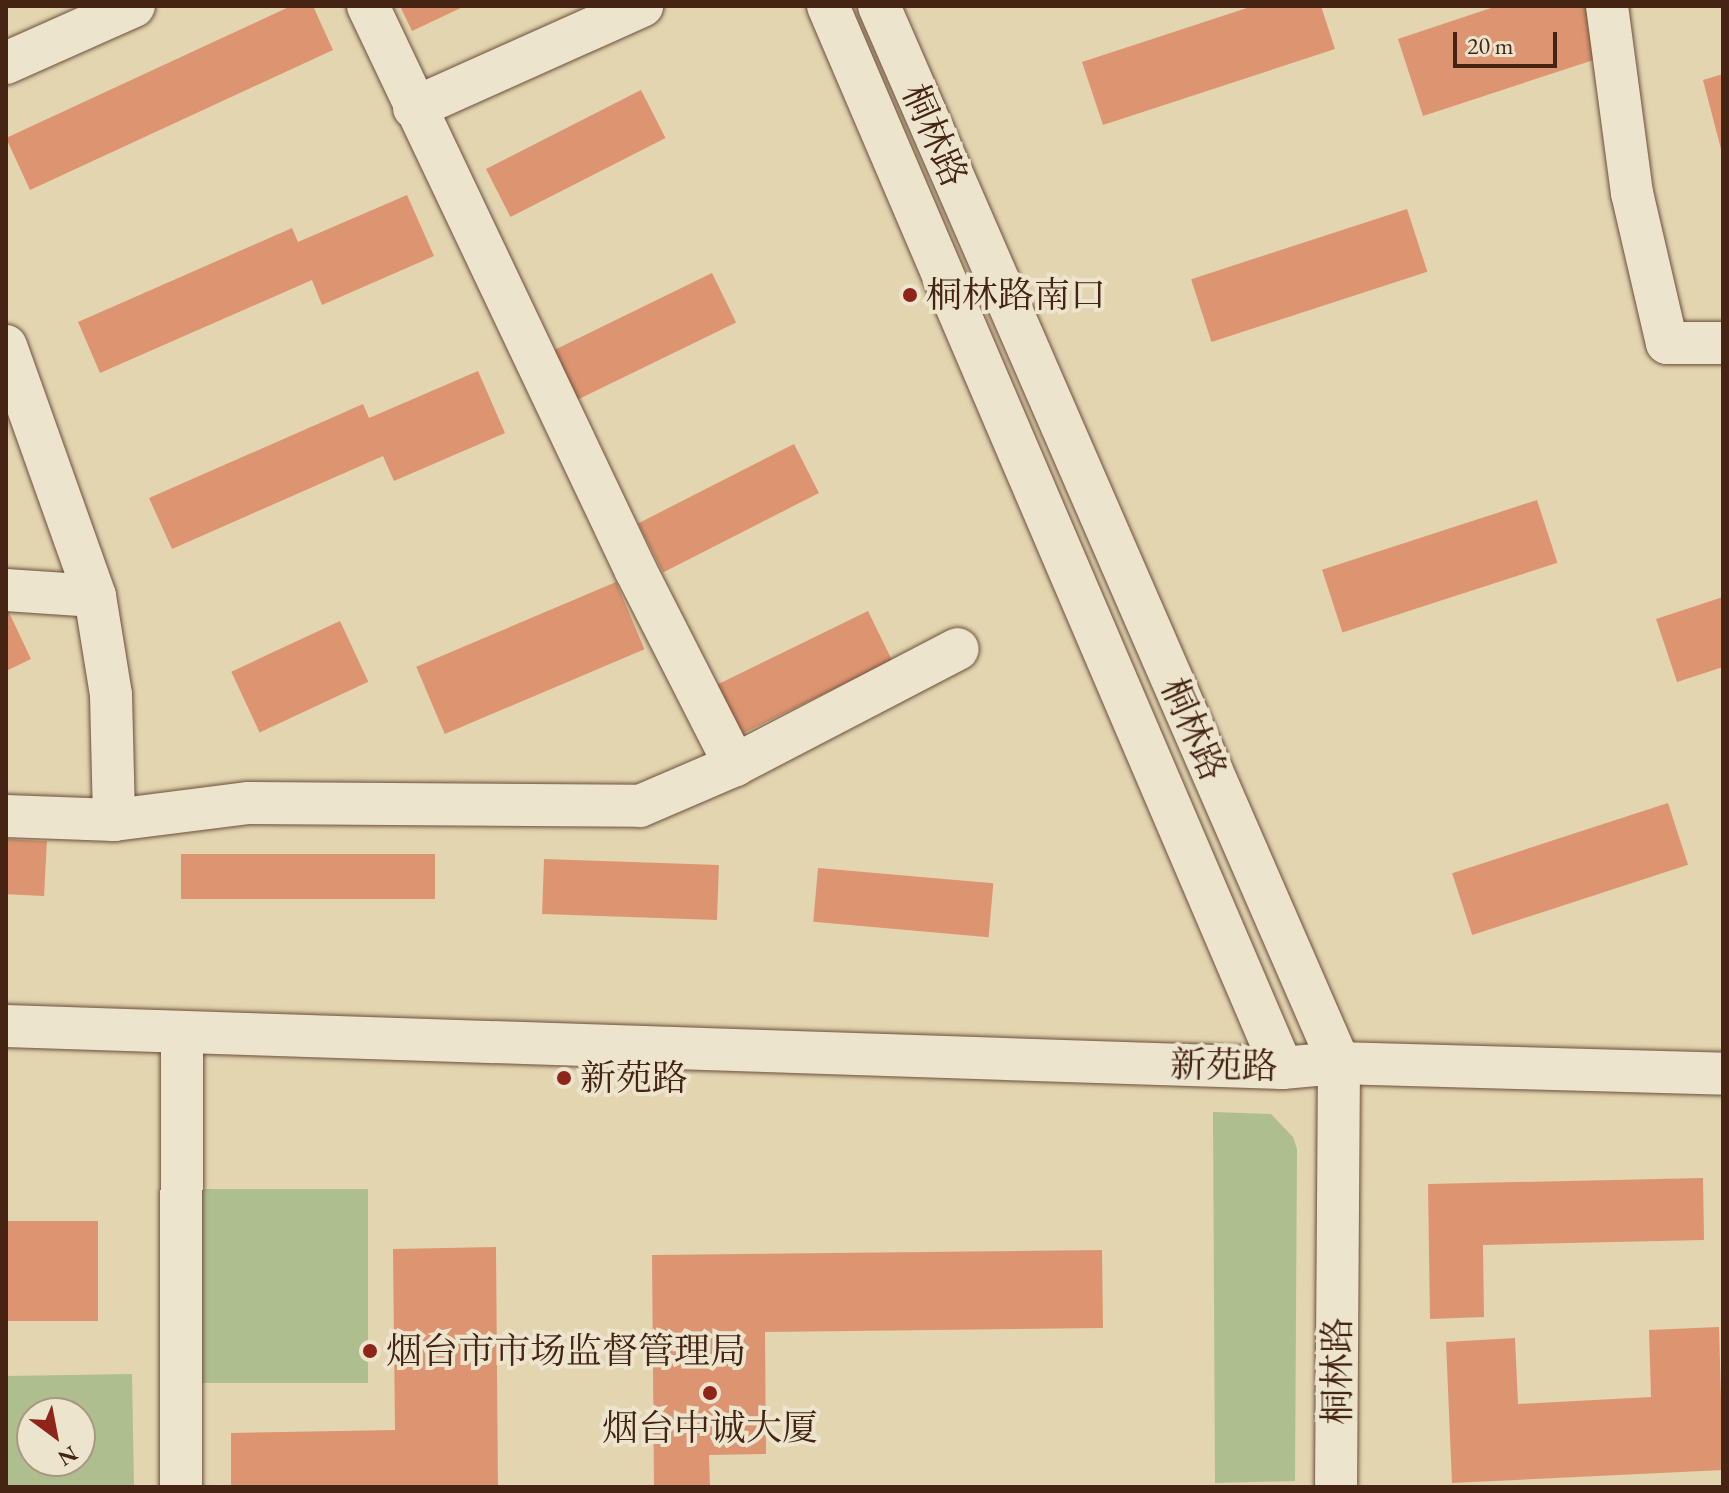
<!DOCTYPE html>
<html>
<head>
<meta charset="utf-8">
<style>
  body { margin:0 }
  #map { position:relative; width:1729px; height:1493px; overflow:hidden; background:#e2d5b0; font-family:"EB Garamond","Noto Serif SC",serif }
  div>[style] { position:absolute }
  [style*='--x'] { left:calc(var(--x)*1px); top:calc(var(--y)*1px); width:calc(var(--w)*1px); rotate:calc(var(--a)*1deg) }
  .green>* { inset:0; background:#aebe8f; transform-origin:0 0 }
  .building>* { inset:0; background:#dd9571; transform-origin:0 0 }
  .roads { filter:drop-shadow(0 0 2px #6d503b) drop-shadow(0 0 2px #6d503b) }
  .minor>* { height:42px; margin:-21px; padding:0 21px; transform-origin:21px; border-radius:21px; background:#ece4cc }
  .dots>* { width:22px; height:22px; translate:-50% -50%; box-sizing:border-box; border:4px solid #ece4cc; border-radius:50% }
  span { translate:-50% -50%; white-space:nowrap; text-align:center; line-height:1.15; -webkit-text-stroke:8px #ece4cc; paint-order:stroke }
  .street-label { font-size:36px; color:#462414 }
  .poi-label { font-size:36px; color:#462414 }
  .left { translate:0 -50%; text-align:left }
  .frame { position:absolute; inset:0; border:8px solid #462414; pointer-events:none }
  .north { position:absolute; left:16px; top:1397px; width:80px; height:80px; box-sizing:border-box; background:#ece4cc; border:2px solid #aa9782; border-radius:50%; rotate:148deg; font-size:22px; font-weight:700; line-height:32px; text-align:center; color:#462414 }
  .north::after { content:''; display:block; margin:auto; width:28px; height:36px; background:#8f2418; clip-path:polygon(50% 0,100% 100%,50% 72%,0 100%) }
  .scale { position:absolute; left:1453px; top:32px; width:104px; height:36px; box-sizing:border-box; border:4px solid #462414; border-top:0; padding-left:10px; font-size:24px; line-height:28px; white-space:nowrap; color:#462414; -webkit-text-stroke:6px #ece4cc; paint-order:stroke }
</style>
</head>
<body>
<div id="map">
  <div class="green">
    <i style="clip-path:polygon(1213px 1112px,1271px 1114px,1293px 1137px,1297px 1149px,1295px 1481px,1215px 1483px)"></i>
    <i style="left:196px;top:1189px;width:172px;height:194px"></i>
    <i style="clip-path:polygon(evenodd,132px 1374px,134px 1487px,6px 1487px,6px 1376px,132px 1374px,32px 1413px,80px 1413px,80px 1461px,32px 1461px,32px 1413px)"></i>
  </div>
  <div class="building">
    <i style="clip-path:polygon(291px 6px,313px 6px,333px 50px,30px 190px,6px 138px)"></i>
    <i style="clip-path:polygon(400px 6px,465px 6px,412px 31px)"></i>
    <i style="clip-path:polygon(1253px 6px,1321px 6px,1335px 49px,1103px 125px,1082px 62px)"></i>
    <i style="clip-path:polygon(1497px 6px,1613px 6px,1627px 49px,1423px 116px,1398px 39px)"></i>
    <i style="clip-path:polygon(1723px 74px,1723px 153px,1722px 153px,1703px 80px)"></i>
    <i style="left:641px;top:90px;width:54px;height:174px;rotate:63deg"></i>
    <i style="clip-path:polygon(407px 195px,434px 256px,322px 305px,312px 280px,100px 373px,78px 322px,292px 228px,298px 242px)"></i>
    <i style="left:1407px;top:209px;width:66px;height:227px;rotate:72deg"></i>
    <i style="left:712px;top:273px;width:55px;height:176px;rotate:64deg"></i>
    <i style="clip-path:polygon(478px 371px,505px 433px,394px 481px,383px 456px,172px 549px,149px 498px,363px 404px,369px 418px)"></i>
    <i style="left:794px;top:444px;width:55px;height:175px;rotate:63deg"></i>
    <i style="left:1537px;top:500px;width:66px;height:226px;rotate:72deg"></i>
    <i style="left:616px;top:582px;width:73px;height:217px;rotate:67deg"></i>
    <i style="clip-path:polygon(1723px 597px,1723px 667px,1677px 682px,1656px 619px)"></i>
    <i style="clip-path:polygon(6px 606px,31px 659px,6px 671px)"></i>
    <i style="left:868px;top:611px;width:55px;height:176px;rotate:64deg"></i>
    <i style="left:340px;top:621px;width:67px;height:120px;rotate:65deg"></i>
    <i style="left:1668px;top:803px;width:65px;height:227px;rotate:72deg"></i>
    <i style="left:6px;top:839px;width:41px;height:55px;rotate:3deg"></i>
    <i style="left:181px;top:854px;width:254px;height:45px"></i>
    <i style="left:544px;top:859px;width:175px;height:55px;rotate:2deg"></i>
    <i style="left:818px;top:868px;width:176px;height:54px;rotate:5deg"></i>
    <i style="clip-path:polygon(1703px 1178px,1704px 1240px,1483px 1245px,1484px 1317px,1430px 1319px,1428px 1184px)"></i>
    <i style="left:6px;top:1221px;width:92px;height:100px"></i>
    <i style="clip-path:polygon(496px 1247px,498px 1487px,231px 1487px,231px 1433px,395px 1430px,393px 1249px)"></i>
    <i style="clip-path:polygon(1102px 1250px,1103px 1328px,765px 1332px,766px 1454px,709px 1455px,710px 1487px,654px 1487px,652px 1255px)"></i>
    <i style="clip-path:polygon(1719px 1327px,1723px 1470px,1452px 1483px,1446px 1342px,1515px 1338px,1518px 1404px,1651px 1397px,1649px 1330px)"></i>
  </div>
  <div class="roads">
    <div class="minor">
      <i style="--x:368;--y:6;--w:625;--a:64.62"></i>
      <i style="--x:636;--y:571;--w:218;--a:63"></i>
      <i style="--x:828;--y:6;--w:1155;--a:66.85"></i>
      <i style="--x:879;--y:6;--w:1153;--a:66.48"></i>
      <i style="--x:1339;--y:1063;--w:424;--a:90.4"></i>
      <i style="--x:1607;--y:6;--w:189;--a:82.4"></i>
      <i style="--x:1632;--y:193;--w:154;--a:76.9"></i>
      <i style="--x:1667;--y:343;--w:56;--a:0"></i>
      <i style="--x:6;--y:63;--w:140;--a:-24"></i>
      <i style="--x:414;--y:108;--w:250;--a:-24.1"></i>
      <i style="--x:6;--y:346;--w:265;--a:70.4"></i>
      <i style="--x:95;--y:596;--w:100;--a:80.8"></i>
      <i style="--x:111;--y:695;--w:125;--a:88.6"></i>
      <i style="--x:6;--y:590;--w:89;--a:3.9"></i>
      <i style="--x:6;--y:816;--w:108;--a:2.1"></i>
      <i style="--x:114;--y:820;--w:136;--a:-7.2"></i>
      <i style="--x:249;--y:803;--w:391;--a:0.4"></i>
      <i style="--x:640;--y:806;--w:103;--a:-23.3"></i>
      <i style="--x:735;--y:765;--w:251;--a:-27.5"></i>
      <i style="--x:6;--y:1026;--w:1277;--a:1.89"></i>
      <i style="--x:1282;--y:1068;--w:57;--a:-5"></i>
      <i style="--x:1339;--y:1063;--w:384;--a:1.6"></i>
      <i style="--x:181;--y:1487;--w:455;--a:-89.9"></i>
    </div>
  </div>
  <div class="dots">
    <i style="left:910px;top:295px;background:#8f2418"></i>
    <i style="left:564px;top:1078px;background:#8f2418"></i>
    <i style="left:370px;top:1351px;background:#8f2418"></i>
    <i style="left:710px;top:1393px;background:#8f2418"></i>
  </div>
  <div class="street-label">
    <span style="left:935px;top:135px;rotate:66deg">桐林路</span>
    <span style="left:1194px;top:729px;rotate:66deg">桐林路</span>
    <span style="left:1224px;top:1065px;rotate:1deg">新苑路</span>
    <span style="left:1337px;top:1371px;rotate:-90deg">桐林路</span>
  </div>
  <div class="poi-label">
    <span class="left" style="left:926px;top:295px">桐林路南口</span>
    <span class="left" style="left:580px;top:1078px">新苑路</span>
    <span class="left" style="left:386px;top:1351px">烟台市市场监督管理局</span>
    <span style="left:710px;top:1428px">烟台中诚大厦</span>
  </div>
  <div class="frame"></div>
  <div class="north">N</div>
  <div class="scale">20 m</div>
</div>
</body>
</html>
